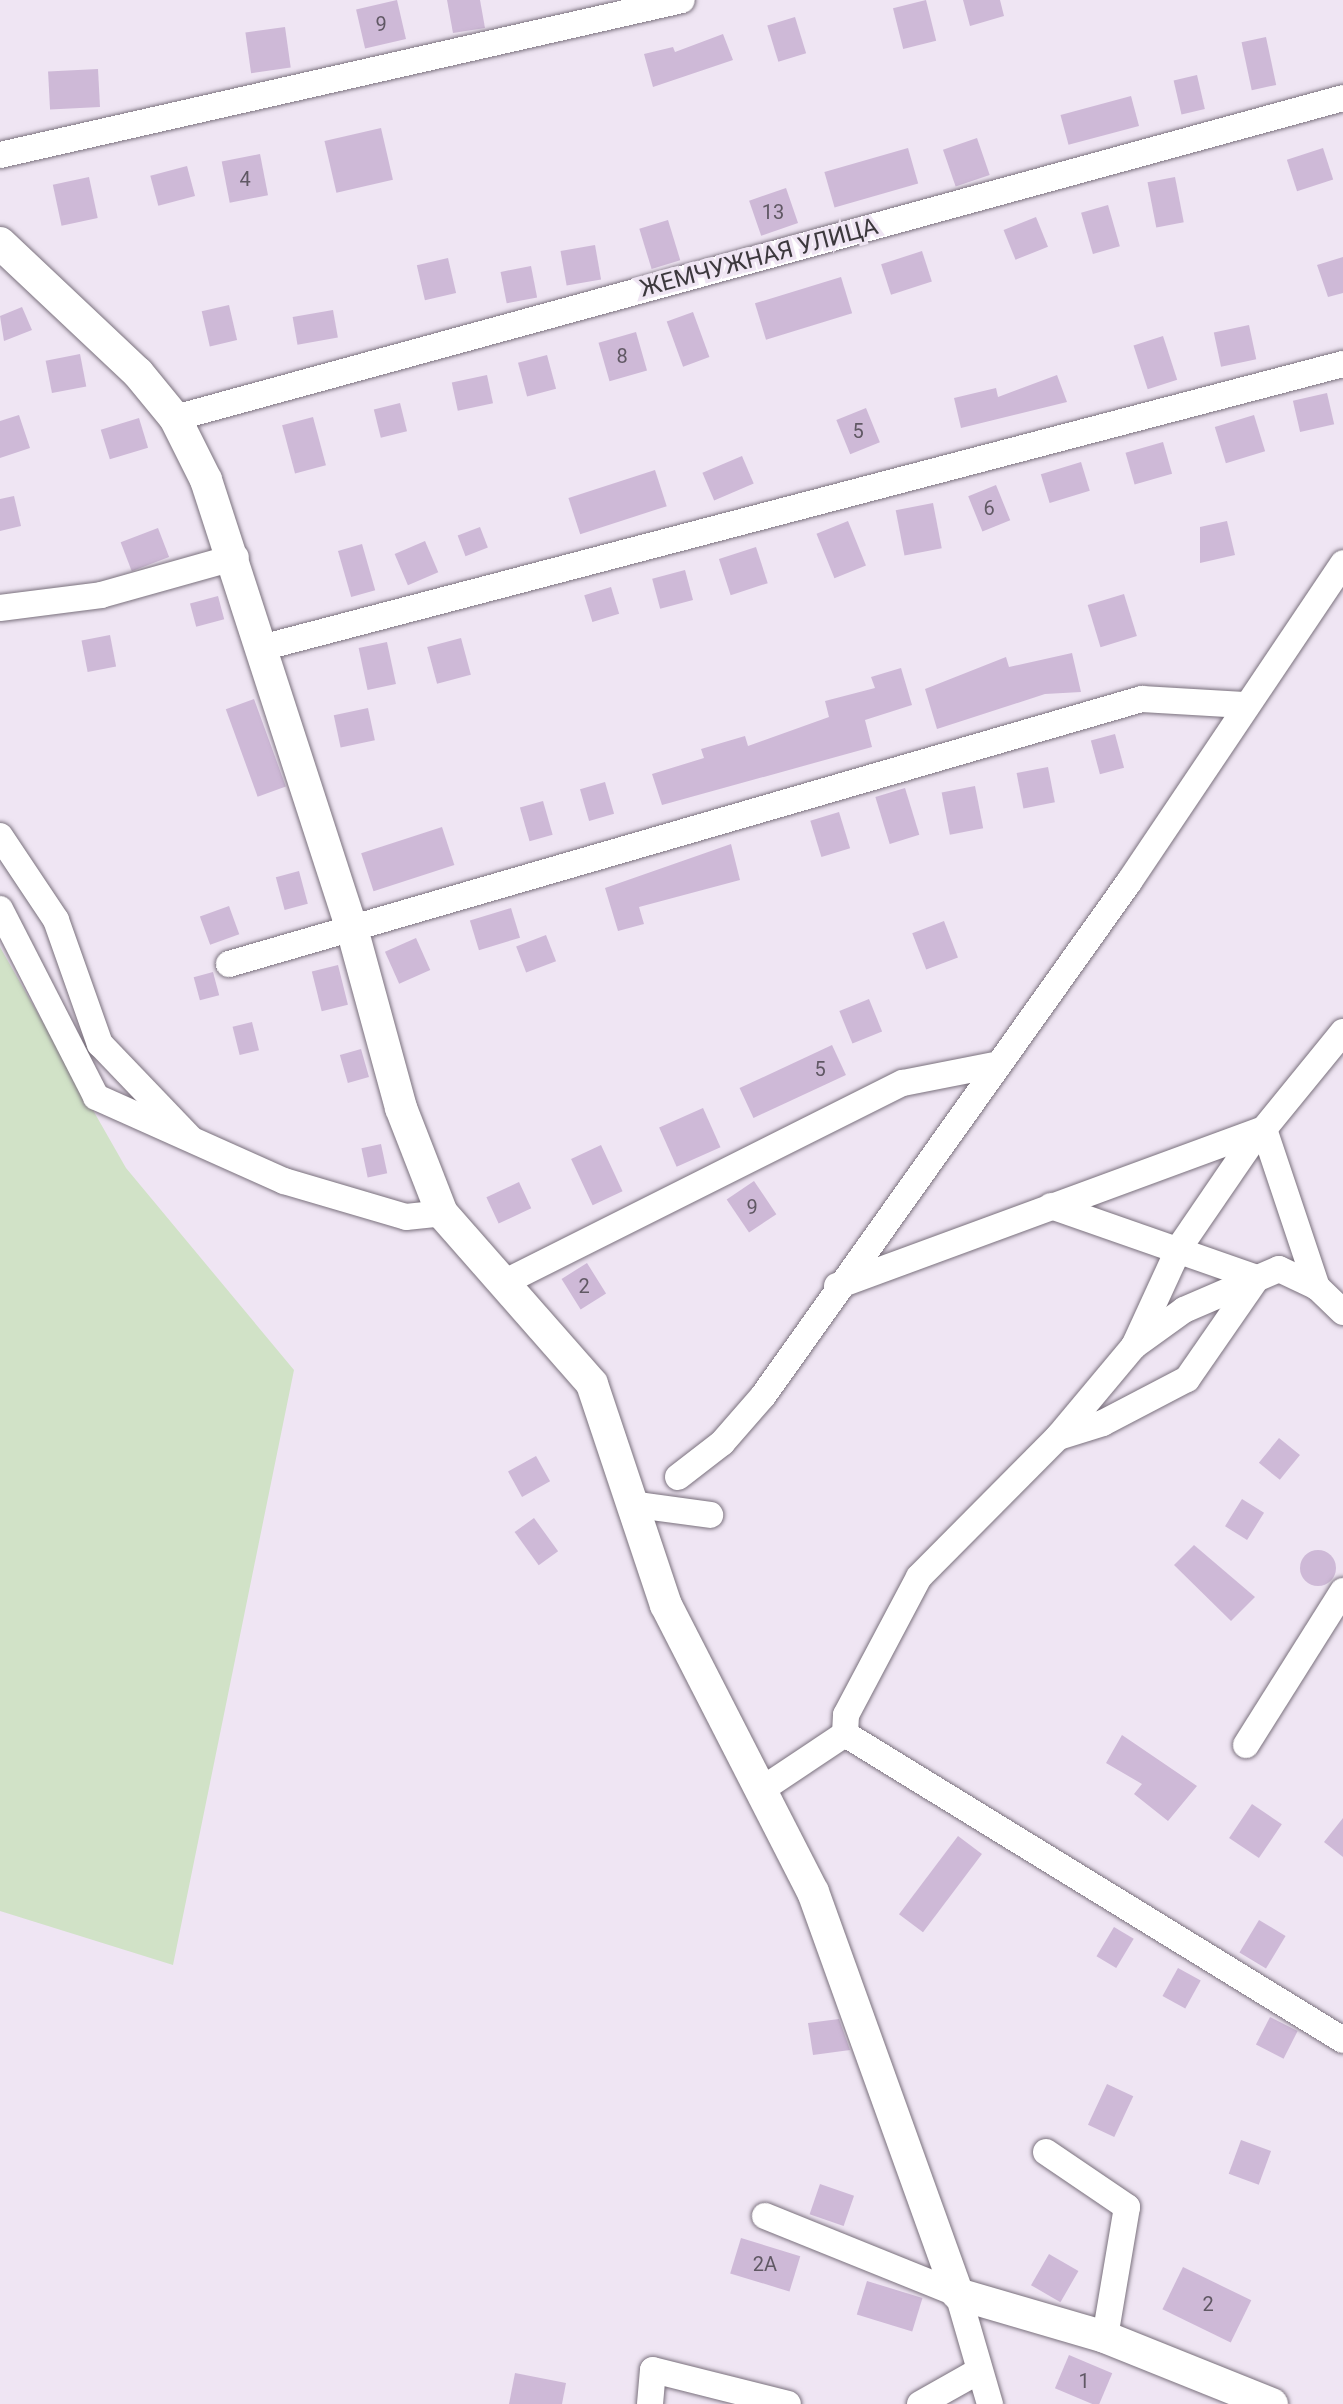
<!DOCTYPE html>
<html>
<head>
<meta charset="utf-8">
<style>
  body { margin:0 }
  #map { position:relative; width:1343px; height:2404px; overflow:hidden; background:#efe5f3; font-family:Roboto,sans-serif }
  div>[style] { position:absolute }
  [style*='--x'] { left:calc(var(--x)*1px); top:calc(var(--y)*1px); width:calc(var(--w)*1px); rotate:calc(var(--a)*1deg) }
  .green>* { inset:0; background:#d1e2c7 }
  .building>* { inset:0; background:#ceb9d7; transform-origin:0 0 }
  .round { border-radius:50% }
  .roads { filter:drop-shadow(0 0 2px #7a717d) drop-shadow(0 0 2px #7a717d) }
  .minor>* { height:26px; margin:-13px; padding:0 13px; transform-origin:13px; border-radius:13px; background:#fff }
  .tertiary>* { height:32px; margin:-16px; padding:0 16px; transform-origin:16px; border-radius:16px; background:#fff }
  span { translate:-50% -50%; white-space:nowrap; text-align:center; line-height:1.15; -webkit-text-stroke:7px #efe5f3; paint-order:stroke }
  .number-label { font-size:20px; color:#605864 }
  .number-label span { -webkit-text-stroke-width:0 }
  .street-label { font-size:24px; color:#3c383d }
</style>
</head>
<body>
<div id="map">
  <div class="green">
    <i style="clip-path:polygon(0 947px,126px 1168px,294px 1370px,173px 1965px,0 1911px)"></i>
  </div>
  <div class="building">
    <i style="left:397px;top:0;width:40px;height:42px;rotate:77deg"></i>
    <i style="clip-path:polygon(447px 0,480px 0,485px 28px,453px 33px)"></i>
    <i style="left:926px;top:0;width:42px;height:34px;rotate:76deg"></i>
    <i style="clip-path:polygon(963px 0,1000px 0,1004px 16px,970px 26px)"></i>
    <i style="left:795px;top:17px;width:38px;height:29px;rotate:73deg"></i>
    <i style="left:285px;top:27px;width:41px;height:40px;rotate:82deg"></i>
    <i style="clip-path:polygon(723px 34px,733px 60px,653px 87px,644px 54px,673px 47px,675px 52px)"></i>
    <i style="left:1266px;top:37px;width:49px;height:25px;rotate:78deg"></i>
    <i style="left:98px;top:69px;width:38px;height:50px;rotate:87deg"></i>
    <i style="left:1197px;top:75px;width:35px;height:24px;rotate:77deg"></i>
    <i style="left:1131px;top:96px;width:31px;height:73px;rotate:75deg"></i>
    <i style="left:381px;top:128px;width:53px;height:58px;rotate:77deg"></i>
    <i style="left:977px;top:138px;width:39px;height:36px;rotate:71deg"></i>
    <i style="left:908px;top:148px;width:37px;height:87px;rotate:74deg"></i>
    <i style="left:1323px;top:148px;width:33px;height:38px;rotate:72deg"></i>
    <i style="left:260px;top:154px;width:42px;height:39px;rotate:79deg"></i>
    <i style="left:187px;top:166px;width:31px;height:38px;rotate:75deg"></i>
    <i style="left:89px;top:177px;width:42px;height:37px;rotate:78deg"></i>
    <i style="left:1175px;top:177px;width:46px;height:28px;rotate:79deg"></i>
    <i style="left:786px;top:188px;width:37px;height:39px;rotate:71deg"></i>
    <i style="left:1108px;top:205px;width:43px;height:28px;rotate:74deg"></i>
    <i style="left:1036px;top:217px;width:32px;height:35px;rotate:68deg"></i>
    <i style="left:668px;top:220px;width:42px;height:30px;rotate:73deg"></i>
    <i style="left:595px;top:245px;width:35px;height:35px;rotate:80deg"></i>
    <i style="left:922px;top:251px;width:32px;height:43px;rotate:72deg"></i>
    <i style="clip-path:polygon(1343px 257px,1343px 293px,1328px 297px,1317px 265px)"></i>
    <i style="left:448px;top:258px;width:36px;height:32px;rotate:77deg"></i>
    <i style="left:531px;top:266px;width:32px;height:31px;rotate:79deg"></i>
    <i style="left:841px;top:277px;width:38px;height:90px;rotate:73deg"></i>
    <i style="left:229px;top:305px;width:36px;height:28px;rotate:77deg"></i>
    <i style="clip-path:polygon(22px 307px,32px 330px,4px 341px,0 316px)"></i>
    <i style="left:333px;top:310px;width:28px;height:41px;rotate:80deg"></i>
    <i style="left:693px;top:312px;width:48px;height:28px;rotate:70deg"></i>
    <i style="left:1249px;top:325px;width:35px;height:36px;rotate:78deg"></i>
    <i style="left:636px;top:332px;width:40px;height:39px;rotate:74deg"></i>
    <i style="left:1163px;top:336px;width:46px;height:31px;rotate:72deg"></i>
    <i style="left:80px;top:354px;width:33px;height:35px;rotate:79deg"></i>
    <i style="left:547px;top:355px;width:35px;height:30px;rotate:75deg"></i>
    <i style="left:487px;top:375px;width:29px;height:36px;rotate:78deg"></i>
    <i style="clip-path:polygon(1057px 375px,1067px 402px,961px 428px,954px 398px,996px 388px,998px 397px)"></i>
    <i style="left:1327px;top:393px;width:32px;height:35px;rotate:77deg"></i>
    <i style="left:400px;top:403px;width:29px;height:27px;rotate:76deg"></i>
    <i style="left:866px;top:408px;width:37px;height:32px;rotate:68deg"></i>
    <i style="clip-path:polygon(19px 415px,30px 448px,0 458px,0 421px)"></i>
    <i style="left:1254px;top:415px;width:38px;height:41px;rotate:73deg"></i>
    <i style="left:313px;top:417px;width:50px;height:32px;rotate:75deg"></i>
    <i style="left:139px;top:418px;width:31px;height:40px;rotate:73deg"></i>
    <i style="left:1163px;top:442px;width:33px;height:39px;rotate:74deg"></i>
    <i style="left:742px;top:456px;width:30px;height:43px;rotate:67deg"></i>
    <i style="left:1081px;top:462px;width:30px;height:42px;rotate:73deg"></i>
    <i style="left:655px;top:470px;width:38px;height:91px;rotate:72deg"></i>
    <i style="left:996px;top:485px;width:38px;height:30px;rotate:68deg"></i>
    <i style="clip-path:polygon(14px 496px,21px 526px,0 531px,0 499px)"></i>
    <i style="left:933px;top:503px;width:46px;height:38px;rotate:79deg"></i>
    <i style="left:848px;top:521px;width:48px;height:34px;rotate:68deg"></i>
    <i style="clip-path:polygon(1227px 521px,1235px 555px,1200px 563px,1200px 527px)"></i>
    <i style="left:480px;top:527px;width:22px;height:24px;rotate:69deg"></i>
    <i style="left:158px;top:528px;width:31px;height:40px;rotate:69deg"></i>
    <i style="left:425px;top:541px;width:34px;height:33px;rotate:67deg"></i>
    <i style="left:362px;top:544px;width:48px;height:25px;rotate:74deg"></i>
    <i style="left:756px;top:547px;width:38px;height:39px;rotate:72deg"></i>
    <i style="left:685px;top:570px;width:31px;height:34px;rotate:75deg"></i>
    <i style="left:611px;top:587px;width:28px;height:28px;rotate:73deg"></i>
    <i style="left:1124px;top:594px;width:44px;height:38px;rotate:73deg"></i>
    <i style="left:218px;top:596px;width:24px;height:29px;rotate:75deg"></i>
    <i style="left:110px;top:635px;width:32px;height:29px;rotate:79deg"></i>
    <i style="left:461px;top:638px;width:38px;height:35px;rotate:75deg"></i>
    <i style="left:387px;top:642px;width:43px;height:29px;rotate:78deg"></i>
    <i style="clip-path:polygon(1072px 653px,1081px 692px,1045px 694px,937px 729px,925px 689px,1006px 657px,1009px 667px)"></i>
    <i style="clip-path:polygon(901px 668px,912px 705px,865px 720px,872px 747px,662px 805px,652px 774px,704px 758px,701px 749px,745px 736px,748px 746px,829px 717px,825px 701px,875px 688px,871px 677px)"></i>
    <i style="left:254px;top:699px;width:93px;height:30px;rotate:70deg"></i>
    <i style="left:368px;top:708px;width:33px;height:35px;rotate:78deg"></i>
    <i style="left:1115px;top:734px;width:35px;height:25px;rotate:75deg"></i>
    <i style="left:1048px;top:767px;width:36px;height:32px;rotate:79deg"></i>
    <i style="left:605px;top:782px;width:33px;height:26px;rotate:74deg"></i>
    <i style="left:975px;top:786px;width:43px;height:34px;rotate:79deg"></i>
    <i style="left:905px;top:788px;width:49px;height:31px;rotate:73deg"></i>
    <i style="left:543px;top:801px;width:35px;height:24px;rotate:74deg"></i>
    <i style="left:839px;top:812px;width:38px;height:30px;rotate:73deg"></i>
    <i style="left:442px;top:827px;width:40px;height:85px;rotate:72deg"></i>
    <i style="clip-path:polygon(731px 844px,740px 880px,639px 907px,644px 924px,618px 931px,605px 888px)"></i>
    <i style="left:299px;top:871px;width:34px;height:24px;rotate:75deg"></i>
    <i style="left:229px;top:906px;width:30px;height:31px;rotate:70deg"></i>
    <i style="left:511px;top:908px;width:31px;height:43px;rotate:73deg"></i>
    <i style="left:944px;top:921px;width:39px;height:34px;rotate:69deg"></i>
    <i style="left:546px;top:935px;width:28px;height:32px;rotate:69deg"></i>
    <i style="left:416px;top:938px;width:35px;height:34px;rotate:66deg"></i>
    <i style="left:338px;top:965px;width:41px;height:27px;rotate:76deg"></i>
    <i style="left:213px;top:972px;width:24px;height:20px;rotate:75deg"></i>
    <i style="left:869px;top:999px;width:35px;height:32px;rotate:68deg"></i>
    <i style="left:252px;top:1022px;width:29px;height:20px;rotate:76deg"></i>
    <i style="left:832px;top:1045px;width:33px;height:102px;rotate:65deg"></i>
    <i style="left:361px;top:1049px;width:29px;height:22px;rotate:74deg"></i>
    <i style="left:703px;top:1108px;width:43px;height:48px;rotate:66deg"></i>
    <i style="left:381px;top:1144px;width:30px;height:20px;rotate:78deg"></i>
    <i style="left:601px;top:1145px;width:51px;height:33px;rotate:65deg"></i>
    <i style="left:754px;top:1181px;width:40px;height:33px;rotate:56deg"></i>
    <i style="left:519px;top:1182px;width:29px;height:36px;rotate:65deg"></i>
    <i style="left:587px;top:1263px;width:36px;height:30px;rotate:58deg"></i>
    <i style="left:1279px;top:1438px;width:27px;height:32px;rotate:39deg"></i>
    <i style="left:536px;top:1456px;width:29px;height:32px;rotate:61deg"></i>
    <i style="left:1242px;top:1499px;width:26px;height:32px;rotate:32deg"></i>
    <i style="left:534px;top:1518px;width:41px;height:24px;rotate:54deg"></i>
    <i style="clip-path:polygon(1194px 1545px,1255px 1597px,1231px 1621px,1174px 1565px)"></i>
    <i class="round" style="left:1300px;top:1550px;width:36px;height:36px"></i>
    <i style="clip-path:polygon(1122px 1735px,1197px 1786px,1168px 1821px,1134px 1794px,1142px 1784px,1106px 1763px)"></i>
    <i style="left:1252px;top:1804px;width:36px;height:41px;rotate:34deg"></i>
    <i style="clip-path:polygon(1343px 1818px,1343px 1857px,1324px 1842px)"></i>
    <i style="left:958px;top:1836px;width:30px;height:98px;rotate:37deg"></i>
    <i style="left:1259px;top:1920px;width:31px;height:38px;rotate:31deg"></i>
    <i style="left:1114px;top:1927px;width:23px;height:34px;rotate:31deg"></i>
    <i style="left:1178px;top:1968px;width:26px;height:32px;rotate:29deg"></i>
    <i style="left:1270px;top:2017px;width:31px;height:31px;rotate:27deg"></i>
    <i style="clip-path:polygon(839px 2019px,850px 2050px,813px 2055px,808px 2023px)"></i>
    <i style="left:1107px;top:2084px;width:29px;height:45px;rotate:25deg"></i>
    <i style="left:1241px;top:2140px;width:32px;height:36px;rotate:20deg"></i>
    <i style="left:820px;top:2184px;width:36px;height:32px;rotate:19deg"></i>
    <i style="left:741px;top:2238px;width:62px;height:37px;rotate:17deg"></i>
    <i style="left:1049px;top:2254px;width:34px;height:36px;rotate:30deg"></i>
    <i style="left:1183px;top:2267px;width:76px;height:47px;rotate:26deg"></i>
    <i style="left:867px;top:2281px;width:58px;height:35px;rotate:17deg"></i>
    <i style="left:1069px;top:2355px;width:47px;height:36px;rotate:23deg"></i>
    <i style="clip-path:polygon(515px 2373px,566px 2383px,562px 2404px,509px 2404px)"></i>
  </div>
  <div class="roads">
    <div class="minor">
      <i style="--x:0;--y:155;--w:699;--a:-12.8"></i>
      <i style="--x:175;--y:418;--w:1211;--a:-15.32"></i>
      <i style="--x:0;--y:608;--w:102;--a:-7.3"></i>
      <i style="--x:101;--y:595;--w:140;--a:-15.7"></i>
      <i style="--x:265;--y:647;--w:1115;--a:-14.71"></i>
      <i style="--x:0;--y:836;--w:101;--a:56.3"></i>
      <i style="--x:56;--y:920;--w:132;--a:70.5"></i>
      <i style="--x:100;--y:1044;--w:130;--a:46.2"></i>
      <i style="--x:0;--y:909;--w:211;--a:62.9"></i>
      <i style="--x:96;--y:1097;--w:206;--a:24.1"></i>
      <i style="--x:284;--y:1181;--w:127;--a:16.4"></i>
      <i style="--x:406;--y:1217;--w:36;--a:-6"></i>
      <i style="--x:229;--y:964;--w:951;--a:-16.19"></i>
      <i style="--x:1142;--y:699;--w:102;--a:3.4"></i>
      <i style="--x:1343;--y:1032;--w:125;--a:129.2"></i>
      <i style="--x:1264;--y:1129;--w:167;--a:71.5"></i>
      <i style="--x:1317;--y:1287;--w:36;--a:44"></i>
      <i style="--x:1051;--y:1206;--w:218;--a:19.3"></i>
      <i style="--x:1257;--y:1278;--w:123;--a:124.7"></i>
      <i style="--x:1187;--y:1379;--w:95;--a:152.4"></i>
      <i style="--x:1103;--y:1423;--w:47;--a:162.7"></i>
      <i style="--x:505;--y:1282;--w:445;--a:-26.6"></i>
      <i style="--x:903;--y:1083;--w:93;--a:-11.2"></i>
      <i style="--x:837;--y:1286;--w:455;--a:-20.2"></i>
      <i style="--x:1317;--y:1287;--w:42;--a:-154.7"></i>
      <i style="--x:1279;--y:1269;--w:103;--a:156.7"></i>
      <i style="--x:1184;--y:1310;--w:62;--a:144.2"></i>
      <i style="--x:1134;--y:1346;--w:119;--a:129.9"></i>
      <i style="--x:1058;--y:1437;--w:197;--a:134.8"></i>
      <i style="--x:919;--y:1577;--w:156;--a:117.9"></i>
      <i style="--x:846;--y:1715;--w:19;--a:93"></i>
      <i style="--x:845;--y:1734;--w:584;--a:31.57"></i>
      <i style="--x:1134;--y:1346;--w:108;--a:-65.3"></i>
      <i style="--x:1179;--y:1248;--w:131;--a:-55.6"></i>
      <i style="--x:678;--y:1477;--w:56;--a:-37.7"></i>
      <i style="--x:722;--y:1443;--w:62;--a:-48.9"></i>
      <i style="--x:763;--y:1396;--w:631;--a:-54.55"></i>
      <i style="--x:1129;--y:882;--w:384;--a:-56.1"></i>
      <i style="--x:630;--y:1504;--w:81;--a:7.8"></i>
      <i style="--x:1246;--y:1745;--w:182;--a:-57.8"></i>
      <i style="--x:761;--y:1790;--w:101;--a:-33.7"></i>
      <i style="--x:1046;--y:2152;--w:98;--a:34.2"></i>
      <i style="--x:1127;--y:2207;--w:132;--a:99.6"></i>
      <i style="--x:765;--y:2216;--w:208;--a:22"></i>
      <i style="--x:958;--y:2294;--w:115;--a:73.8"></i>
      <i style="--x:650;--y:2404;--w:34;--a:-85"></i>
      <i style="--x:653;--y:2370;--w:139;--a:14.1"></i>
      <i style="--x:920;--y:2404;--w:65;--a:-29.3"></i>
    </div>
    <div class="tertiary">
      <i style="--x:0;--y:243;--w:190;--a:43.3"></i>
      <i style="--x:138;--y:373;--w:58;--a:50.6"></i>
      <i style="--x:175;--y:418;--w:69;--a:63.4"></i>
      <i style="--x:206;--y:480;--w:468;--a:72"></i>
      <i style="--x:351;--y:925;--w:190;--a:74.7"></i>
      <i style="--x:401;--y:1108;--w:113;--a:68.7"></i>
      <i style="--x:442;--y:1213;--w:227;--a:48.7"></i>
      <i style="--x:592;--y:1384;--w:233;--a:71.5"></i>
      <i style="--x:666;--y:1605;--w:322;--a:62.9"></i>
      <i style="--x:813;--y:1892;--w:427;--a:70.2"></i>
      <i style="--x:958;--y:2294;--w:153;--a:16.3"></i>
      <i style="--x:1105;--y:2337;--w:180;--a:21.9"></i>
    </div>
  </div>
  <div class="number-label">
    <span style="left:381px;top:24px">9</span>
    <span style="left:245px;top:179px">4</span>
    <span style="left:773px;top:212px">13</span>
    <span style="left:622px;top:356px">8</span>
    <span style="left:858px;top:431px">5</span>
    <span style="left:989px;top:508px">6</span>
    <span style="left:820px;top:1069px">5</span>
    <span style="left:752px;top:1207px">9</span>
    <span style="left:584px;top:1286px">2</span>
    <span style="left:765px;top:2264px">2А</span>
    <span style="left:1208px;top:2304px">2</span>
    <span style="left:1084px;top:2381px">1</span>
  </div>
  <div class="street-label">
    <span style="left:759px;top:258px;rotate:-15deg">ЖЕМЧУЖНАЯ УЛИЦА</span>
  </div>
</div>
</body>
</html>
